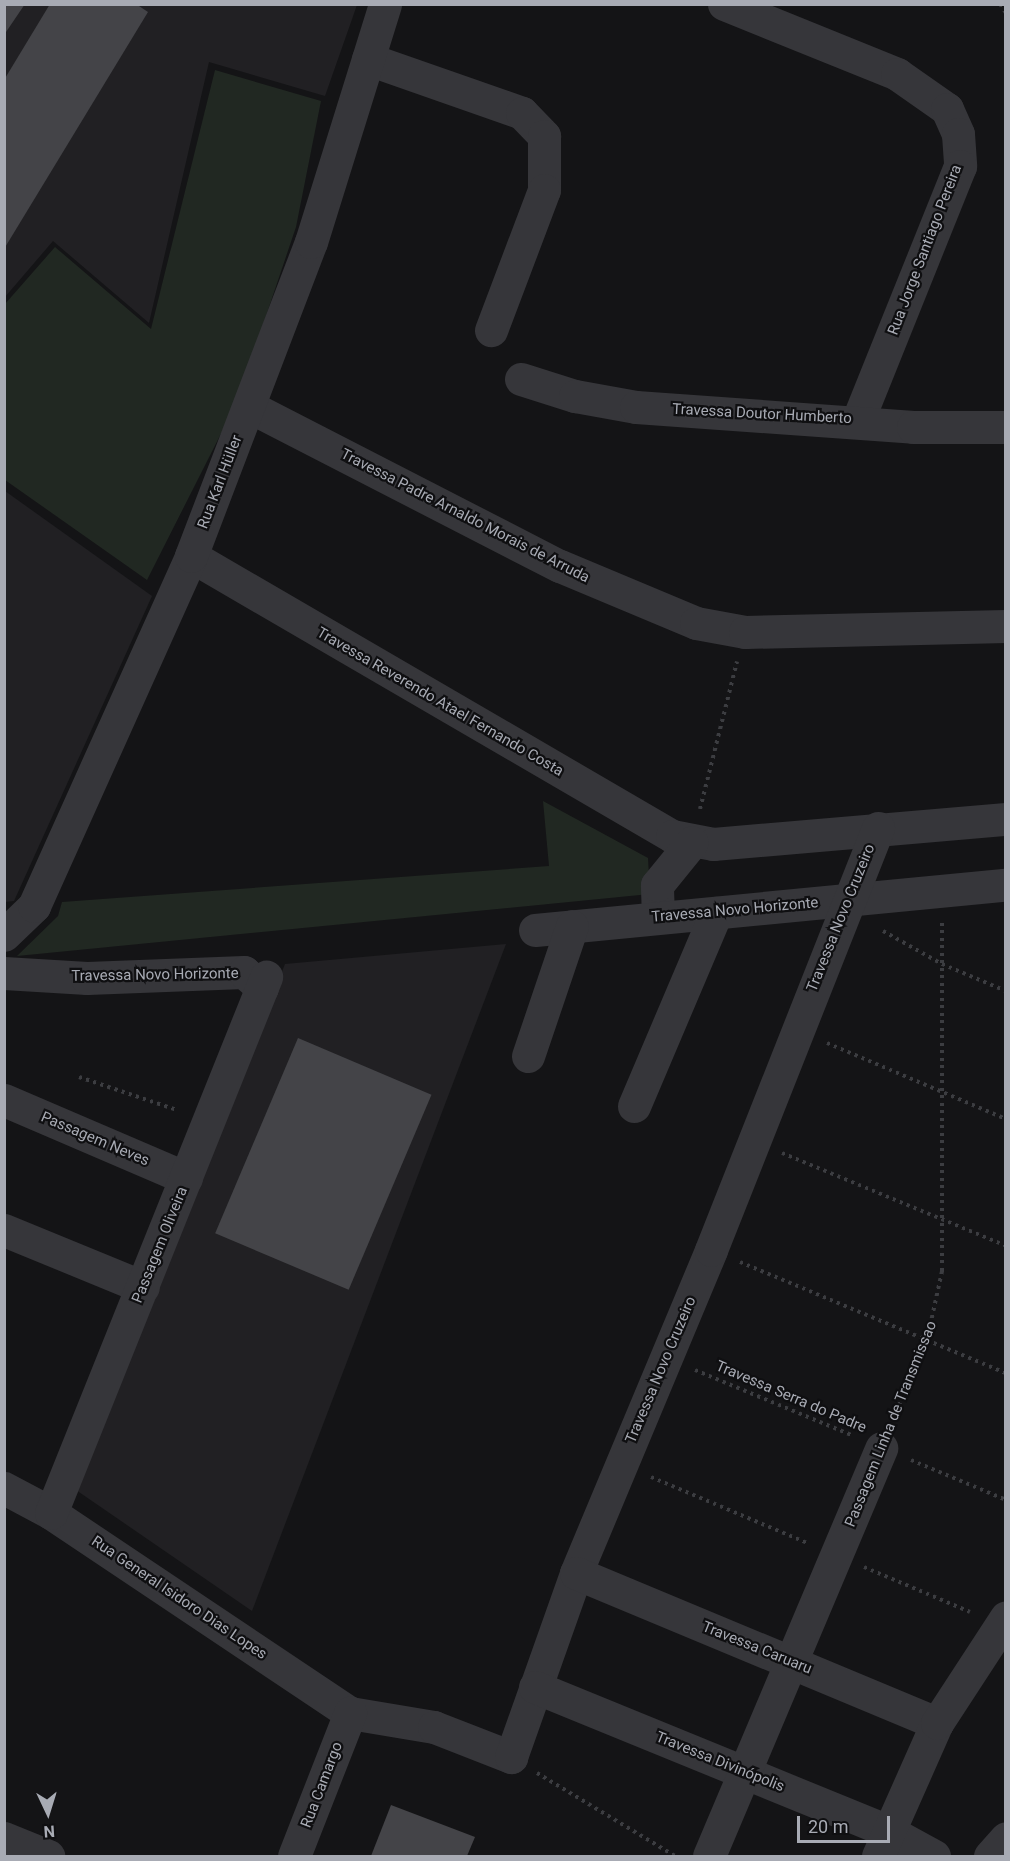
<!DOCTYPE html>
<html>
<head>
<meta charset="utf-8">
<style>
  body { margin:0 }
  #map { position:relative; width:1010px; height:1861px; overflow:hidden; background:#141416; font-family:Roboto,sans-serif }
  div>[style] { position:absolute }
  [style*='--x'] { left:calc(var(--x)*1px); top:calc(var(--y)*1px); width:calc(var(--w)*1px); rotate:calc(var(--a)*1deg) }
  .built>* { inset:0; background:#212023 }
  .green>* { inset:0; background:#212822 }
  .building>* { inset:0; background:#444448; transform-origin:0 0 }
  .path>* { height:4px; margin-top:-2px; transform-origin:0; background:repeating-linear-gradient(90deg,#3c3d41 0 3px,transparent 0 7.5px) }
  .minor>* { height:33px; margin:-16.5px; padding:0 16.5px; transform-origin:16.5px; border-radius:16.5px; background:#36363a }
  span { translate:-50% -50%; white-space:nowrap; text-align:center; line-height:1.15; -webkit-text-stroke:4.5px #0f0f11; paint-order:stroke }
  .street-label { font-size:15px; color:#a8abb4 }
  .frame { position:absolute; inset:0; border:6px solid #a8abb4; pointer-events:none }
  .north { position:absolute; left:18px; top:1783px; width:60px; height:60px; -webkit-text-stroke:4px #0f0f11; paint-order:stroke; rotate:176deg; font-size:16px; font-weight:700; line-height:24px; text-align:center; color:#a8abb4 }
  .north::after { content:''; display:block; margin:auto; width:21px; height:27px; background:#a8abb4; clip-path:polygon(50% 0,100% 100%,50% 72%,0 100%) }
  .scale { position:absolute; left:797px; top:1816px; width:93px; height:27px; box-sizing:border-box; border:3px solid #a8abb4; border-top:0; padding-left:8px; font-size:18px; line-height:21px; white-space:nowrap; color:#a8abb4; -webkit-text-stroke:4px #0f0f11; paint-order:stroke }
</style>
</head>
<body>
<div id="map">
  <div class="built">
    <i style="clip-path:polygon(5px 5px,357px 5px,325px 96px,209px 62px,149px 323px,53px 241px,5px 297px)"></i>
    <i style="clip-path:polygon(5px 491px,152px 596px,14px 901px,5px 902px)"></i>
    <i style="clip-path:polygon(506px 944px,252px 1611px,76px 1490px,285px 964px)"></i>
  </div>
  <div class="green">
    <i style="clip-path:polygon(215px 70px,321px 101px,296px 227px,237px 402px,147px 580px,5px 480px,5px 304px,55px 247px,151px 329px)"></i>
    <i style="clip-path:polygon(543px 801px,648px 858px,650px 894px,17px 956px,58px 916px,62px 902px,549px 866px)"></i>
  </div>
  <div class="building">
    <i style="clip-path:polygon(4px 4px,25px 4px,4px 35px)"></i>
    <i style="clip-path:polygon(50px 4px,136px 4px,148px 12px,4px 249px,4px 80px)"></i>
    <i style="left:298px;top:1038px;width:145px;height:212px;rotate:23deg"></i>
    <i style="clip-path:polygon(391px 1805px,475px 1837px,467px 1856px,371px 1856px)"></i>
  </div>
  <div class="path">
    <i style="--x:1000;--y:4;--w:11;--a:56"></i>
    <i style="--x:700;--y:809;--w:152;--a:-75.9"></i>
    <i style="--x:883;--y:931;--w:68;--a:29.2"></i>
    <i style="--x:942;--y:964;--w:69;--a:22.9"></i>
    <i style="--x:827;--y:1043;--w:194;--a:23"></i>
    <i style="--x:79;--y:1077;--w:103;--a:18.6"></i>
    <i style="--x:782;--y:1153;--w:243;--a:22.5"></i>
    <i style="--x:740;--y:1262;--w:288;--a:22.7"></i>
    <i style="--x:695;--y:1370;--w:169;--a:22.6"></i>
    <i style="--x:893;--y:1419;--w:86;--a:-66.7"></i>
    <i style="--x:927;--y:1340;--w:71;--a:-77.7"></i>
    <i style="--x:942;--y:1271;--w:349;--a:-90"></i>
    <i style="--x:911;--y:1460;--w:103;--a:22.8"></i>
    <i style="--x:651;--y:1477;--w:169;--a:22.9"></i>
    <i style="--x:864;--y:1567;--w:115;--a:23"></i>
    <i style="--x:537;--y:1773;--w:161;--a:31"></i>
  </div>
  <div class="minor">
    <i style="--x:724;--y:4;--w:187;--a:22"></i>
    <i style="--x:897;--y:74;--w:61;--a:35"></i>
    <i style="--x:947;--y:109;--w:27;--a:66"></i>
    <i style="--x:958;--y:134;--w:32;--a:86"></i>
    <i style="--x:960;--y:166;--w:274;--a:111.9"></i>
    <i style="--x:368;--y:59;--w:163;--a:19.3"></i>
    <i style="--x:522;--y:113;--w:32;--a:46"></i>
    <i style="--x:544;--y:136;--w:54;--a:90"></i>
    <i style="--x:544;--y:190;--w:150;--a:110.7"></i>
    <i style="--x:521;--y:379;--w:57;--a:17.5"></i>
    <i style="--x:575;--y:396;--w:62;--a:10.2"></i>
    <i style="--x:636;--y:407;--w:278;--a:4.1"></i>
    <i style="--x:913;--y:427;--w:93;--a:0"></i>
    <i style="--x:250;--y:407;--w:348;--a:27.2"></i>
    <i style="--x:560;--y:566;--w:147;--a:22.7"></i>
    <i style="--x:696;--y:623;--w:50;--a:10.4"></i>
    <i style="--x:745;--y:632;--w:261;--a:-1.3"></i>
    <i style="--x:191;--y:556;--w:557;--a:30.2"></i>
    <i style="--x:672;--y:836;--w:42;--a:11"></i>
    <i style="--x:713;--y:844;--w:294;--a:-4.9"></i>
    <i style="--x:658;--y:917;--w:32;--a:-92"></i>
    <i style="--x:657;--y:885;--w:55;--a:-50.9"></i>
    <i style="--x:535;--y:930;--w:473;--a:-5.5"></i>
    <i style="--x:4;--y:935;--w:42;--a:-44"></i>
    <i style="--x:34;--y:906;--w:384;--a:-65.8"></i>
    <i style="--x:191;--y:556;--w:336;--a:-69.1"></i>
    <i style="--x:311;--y:242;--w:249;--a:-72.7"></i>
    <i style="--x:4;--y:973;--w:83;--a:3.4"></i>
    <i style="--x:87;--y:978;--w:157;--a:-2.2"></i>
    <i style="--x:244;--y:972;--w:24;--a:42"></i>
    <i style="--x:528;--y:1056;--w:137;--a:-71.3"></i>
    <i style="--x:4;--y:1100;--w:198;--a:23.2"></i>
    <i style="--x:634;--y:1106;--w:210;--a:-67"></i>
    <i style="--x:4;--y:1230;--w:150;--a:22.3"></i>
    <i style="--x:4;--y:1488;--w:53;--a:28"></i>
    <i style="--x:51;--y:1513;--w:360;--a:33.8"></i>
    <i style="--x:350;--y:1713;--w:85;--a:9.5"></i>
    <i style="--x:434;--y:1727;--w:83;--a:21.3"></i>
    <i style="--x:511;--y:1757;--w:195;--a:-70.5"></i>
    <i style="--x:576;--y:1573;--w:350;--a:-67.3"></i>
    <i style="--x:711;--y:1250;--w:454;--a:-68.4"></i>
    <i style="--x:51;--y:1513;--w:578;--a:-68.14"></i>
    <i style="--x:576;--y:1573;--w:391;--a:22.6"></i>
    <i style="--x:535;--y:1687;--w:386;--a:22.2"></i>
    <i style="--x:892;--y:1833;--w:48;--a:28.7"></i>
    <i style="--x:4;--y:1838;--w:48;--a:22.2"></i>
    <i style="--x:294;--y:1856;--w:154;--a:-68.6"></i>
    <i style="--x:709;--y:1856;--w:443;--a:-67.1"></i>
    <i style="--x:878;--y:1856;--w:145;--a:-66.1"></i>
    <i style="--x:937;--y:1723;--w:126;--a:-56.9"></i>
    <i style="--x:990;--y:1856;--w:24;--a:-48"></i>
  </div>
  <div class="street-label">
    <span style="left:925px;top:250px;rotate:-69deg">Rua Jorge Santiago Pereira</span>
    <span style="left:762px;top:414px;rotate:3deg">Travessa Doutor Humberto</span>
    <span style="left:220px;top:482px;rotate:-69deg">Rua Karl Hüller</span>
    <span style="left:465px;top:516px;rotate:27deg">Travessa Padre Arnaldo Morais de Arruda</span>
    <span style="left:440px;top:702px;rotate:30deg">Travessa Reverendo Atael Fernando Costa</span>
    <span style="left:735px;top:910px;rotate:-5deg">Travessa Novo Horizonte</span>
    <span style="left:841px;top:918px;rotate:-68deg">Travessa Novo Cruzeiro</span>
    <span style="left:155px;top:975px;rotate:-1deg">Travessa Novo Horizonte</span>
    <span style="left:95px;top:1139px;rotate:23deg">Passagem Neves</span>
    <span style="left:160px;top:1245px;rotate:-68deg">Passagem Oliveira</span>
    <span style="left:661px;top:1370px;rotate:-67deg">Travessa Novo Cruzeiro</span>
    <span style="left:791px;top:1397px;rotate:23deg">Travessa Serra do Padre</span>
    <span style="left:891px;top:1424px;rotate:-68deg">Passagem Linha de Transmissao</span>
    <span style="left:179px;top:1598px;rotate:34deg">Rua General Isidoro Dias Lopes</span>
    <span style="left:757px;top:1648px;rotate:22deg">Travessa Caruaru</span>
    <span style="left:720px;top:1762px;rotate:22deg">Travessa Divinópolis</span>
    <span style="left:322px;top:1785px;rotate:-69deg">Rua Camargo</span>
  </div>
  <div class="frame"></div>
  <div class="north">N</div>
  <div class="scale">20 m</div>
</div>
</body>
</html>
